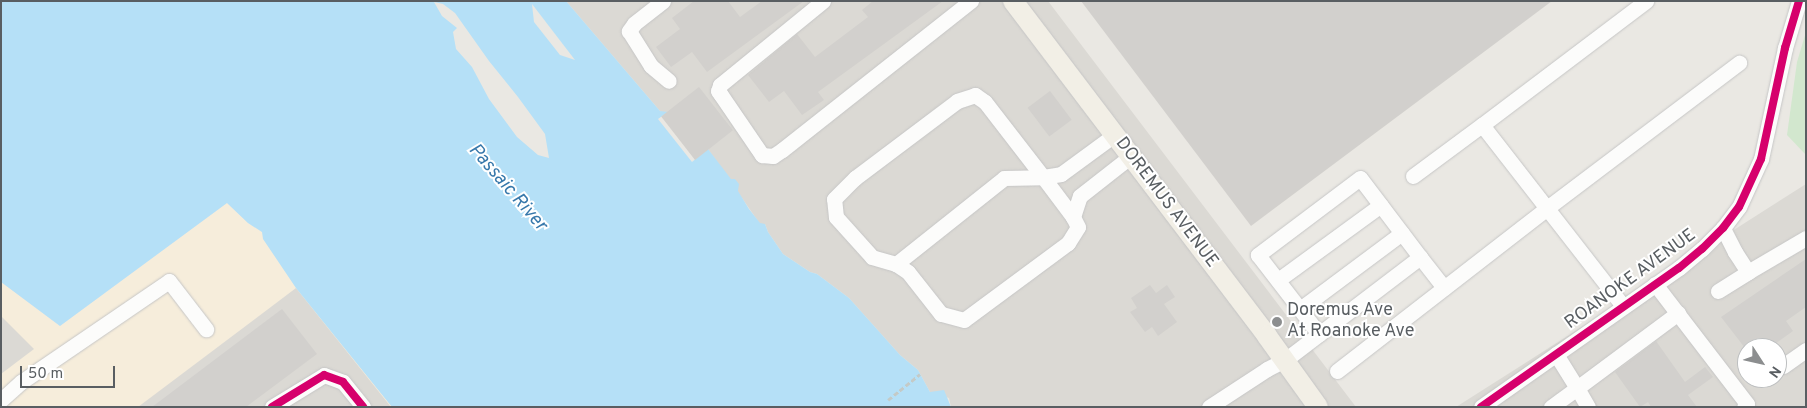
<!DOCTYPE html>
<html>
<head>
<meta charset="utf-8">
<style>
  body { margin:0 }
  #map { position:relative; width:1807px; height:408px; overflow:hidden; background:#eae8e3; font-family:Overpass,sans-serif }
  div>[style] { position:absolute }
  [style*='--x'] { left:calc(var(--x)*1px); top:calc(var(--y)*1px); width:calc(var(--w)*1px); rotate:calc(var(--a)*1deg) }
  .commercial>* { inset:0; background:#f6eddb }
  .industrial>* { inset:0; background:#dbd9d4 }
  .green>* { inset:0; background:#d2e7ce }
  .water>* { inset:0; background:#b5e0f7 }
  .pier>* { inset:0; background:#eae8e3 }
  .building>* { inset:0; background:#d2d0cd; transform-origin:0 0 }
  .path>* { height:2.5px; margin-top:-1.25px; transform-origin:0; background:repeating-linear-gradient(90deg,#c4cac7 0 5px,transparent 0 7.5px) }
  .roads { filter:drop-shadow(0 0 1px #c6c6c6) drop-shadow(0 0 1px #c6c6c6) }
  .minor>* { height:15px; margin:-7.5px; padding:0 7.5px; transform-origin:7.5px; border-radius:7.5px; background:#fcfcfb }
  .major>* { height:20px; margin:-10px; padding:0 10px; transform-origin:10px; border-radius:10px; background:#f2efe6 }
  .cycleway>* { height:8px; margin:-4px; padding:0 4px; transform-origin:4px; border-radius:4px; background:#d6006c }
  .dots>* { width:14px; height:14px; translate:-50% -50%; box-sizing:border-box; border:2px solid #fff; border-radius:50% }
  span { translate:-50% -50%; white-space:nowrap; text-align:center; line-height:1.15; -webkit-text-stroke:4px #fff; paint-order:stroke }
  .street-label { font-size:18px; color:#595e62 }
  .poi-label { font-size:18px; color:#595e62 }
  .left { translate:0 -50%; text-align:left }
  .water-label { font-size:19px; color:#3778ab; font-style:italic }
  .frame { position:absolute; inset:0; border:2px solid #595e62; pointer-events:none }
  .north { position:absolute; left:1737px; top:338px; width:50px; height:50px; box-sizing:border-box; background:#fff; border:1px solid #bdbfc0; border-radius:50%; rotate:125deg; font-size:14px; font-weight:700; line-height:20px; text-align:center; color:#595e62 }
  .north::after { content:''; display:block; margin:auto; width:18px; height:22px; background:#8c8e8f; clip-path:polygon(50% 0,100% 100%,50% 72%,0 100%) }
  .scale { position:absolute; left:20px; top:366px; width:95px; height:22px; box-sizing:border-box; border:2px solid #595e62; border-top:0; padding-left:6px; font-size:15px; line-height:18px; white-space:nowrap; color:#595e62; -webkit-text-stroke:4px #fff; paint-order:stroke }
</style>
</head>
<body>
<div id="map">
  <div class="commercial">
    <i style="clip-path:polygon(227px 203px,248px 223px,262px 232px,296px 288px,392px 407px,1px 407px,1px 282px,60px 326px)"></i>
  </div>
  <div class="industrial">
    <i style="clip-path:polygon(566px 1px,1048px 1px,1356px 407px,951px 407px,949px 398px,930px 392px,918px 370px,900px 355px,849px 298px,817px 274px,810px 272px,783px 254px,768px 232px,765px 224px,760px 224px,708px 149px,660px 111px)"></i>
    <i style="clip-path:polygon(evenodd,1806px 184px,1806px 407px,1456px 407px,1806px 184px,1747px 348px,1777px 348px,1777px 378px,1747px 378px,1747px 348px)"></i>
    <i style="clip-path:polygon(296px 288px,391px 407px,138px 407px)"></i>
    <i style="clip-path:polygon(1px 316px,34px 349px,1px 374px)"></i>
  </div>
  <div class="green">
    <i style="clip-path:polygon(1806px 32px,1806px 155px,1787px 135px,1797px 62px)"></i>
  </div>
  <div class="water">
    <i style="clip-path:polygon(1px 1px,566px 1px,660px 111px,668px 112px,708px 149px,731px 179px,735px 179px,739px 184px,738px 191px,749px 209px,760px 223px,765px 224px,768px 232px,783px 254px,810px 272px,817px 274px,849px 298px,900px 355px,918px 370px,930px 392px,944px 390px,951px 407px,392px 407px,296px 288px,263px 239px,262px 232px,248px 223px,227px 203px,60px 326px,1px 282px)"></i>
  </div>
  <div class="pier">
    <i style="clip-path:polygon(434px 2px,443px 4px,455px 13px,489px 61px,518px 97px,545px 134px,549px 158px,538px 155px,517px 137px,489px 99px,472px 67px,456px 49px,453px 32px,457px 28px,442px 16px)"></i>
    <i style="clip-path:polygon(532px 4px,575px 60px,560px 55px,534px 22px)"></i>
    <i style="clip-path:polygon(668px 112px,708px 149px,692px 162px,658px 119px)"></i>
  </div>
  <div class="building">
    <i style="clip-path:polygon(694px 1px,728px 1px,740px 17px,762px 1px,804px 1px,707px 72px,692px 52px,671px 67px,656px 47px,680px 29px,672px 18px)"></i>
    <i style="clip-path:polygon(873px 1px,943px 1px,818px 92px,824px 100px,802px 115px,784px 91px,769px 102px,748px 75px,797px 34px,815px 57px,868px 17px,862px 10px)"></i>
    <i style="clip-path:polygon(1081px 1px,1552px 1px,1251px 226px)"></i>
    <i style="left:699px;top:87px;width:55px;height:48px;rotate:52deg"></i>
    <i style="left:1050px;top:91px;width:36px;height:28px;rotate:53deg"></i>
    <i style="clip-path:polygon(1806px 259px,1806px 307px,1786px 321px,1793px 331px,1769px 348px,1745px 348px,1721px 317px)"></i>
    <i style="clip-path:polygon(1150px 285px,1156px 293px,1167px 285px,1175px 297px,1164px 304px,1177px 322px,1158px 336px,1152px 327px,1145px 332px,1130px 312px,1137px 308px,1131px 298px)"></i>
    <i style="clip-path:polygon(282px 309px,317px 354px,246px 407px,152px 407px)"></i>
    <i style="clip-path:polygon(1656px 341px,1685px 382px,1705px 367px,1713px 377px,1688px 395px,1697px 407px,1651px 407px,1648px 402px,1640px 407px,1615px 372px)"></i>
  </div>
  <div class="path">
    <i style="--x:888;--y:400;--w:41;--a:-39.1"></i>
  </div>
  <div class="roads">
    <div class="minor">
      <i style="--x:663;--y:1;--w:37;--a:142"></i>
      <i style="--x:634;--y:24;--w:9;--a:126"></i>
      <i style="--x:629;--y:31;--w:41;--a:57.8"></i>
      <i style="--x:651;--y:66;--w:23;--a:40"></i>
      <i style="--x:823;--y:1;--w:133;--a:140.8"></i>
      <i style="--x:720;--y:85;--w:6;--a:108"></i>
      <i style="--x:718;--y:91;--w:5;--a:53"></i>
      <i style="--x:721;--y:95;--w:73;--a:55.7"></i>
      <i style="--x:762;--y:155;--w:11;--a:5"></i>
      <i style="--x:773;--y:156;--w:11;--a:-34"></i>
      <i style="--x:782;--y:150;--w:241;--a:-38.3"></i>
      <i style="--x:975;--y:95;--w:12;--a:35"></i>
      <i style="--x:985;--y:102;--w:95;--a:52.3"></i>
      <i style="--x:1043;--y:177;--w:50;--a:53.1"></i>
      <i style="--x:1073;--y:217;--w:11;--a:63"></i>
      <i style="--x:1078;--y:227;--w:19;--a:122"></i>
      <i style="--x:1068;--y:243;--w:129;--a:143.5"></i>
      <i style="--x:964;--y:320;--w:24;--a:-165"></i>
      <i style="--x:941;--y:314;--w:53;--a:-128.2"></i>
      <i style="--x:908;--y:272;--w:14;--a:-146"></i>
      <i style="--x:896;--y:264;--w:25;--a:-164"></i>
      <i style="--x:872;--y:257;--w:54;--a:-132"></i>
      <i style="--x:836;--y:217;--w:18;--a:-96"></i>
      <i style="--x:834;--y:199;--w:30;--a:-45"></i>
      <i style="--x:855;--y:178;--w:128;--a:-37"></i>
      <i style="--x:957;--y:101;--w:19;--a:-18"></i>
      <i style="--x:1413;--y:176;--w:86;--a:-36.5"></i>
      <i style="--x:1073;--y:217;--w:22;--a:-72"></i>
      <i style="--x:1080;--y:196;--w:65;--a:-38.1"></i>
      <i style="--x:1420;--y:257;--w:39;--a:52"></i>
      <i style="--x:896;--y:264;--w:138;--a:-38.5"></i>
      <i style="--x:1004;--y:178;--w:39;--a:-1"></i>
      <i style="--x:1043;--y:177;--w:18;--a:-9"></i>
      <i style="--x:1061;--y:174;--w:66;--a:-36.3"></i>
      <i style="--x:1748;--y:272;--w:67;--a:-30.4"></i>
      <i style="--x:1278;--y:280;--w:127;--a:-36.1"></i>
      <i style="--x:1655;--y:284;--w:151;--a:52.5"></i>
      <i style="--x:1747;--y:404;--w:4;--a:135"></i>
      <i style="--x:1718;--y:291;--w:36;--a:-32"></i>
      <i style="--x:1748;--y:272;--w:24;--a:-123"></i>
      <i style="--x:1735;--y:252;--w:27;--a:-117"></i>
      <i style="--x:1623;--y:306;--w:229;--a:-127.9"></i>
      <i style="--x:1482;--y:125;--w:206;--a:-37.1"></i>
      <i style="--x:1300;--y:309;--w:127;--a:-36.7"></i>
      <i style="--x:1783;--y:366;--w:28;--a:-35"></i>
      <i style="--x:1337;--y:371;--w:266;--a:-37.8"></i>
      <i style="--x:1547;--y:208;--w:241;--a:-37.1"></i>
      <i style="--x:1;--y:400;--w:27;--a:-42"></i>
      <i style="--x:21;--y:382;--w:179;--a:-34.3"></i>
      <i style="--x:169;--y:281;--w:61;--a:52.4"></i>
      <i style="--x:272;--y:407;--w:61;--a:-31.6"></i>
      <i style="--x:324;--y:375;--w:20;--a:20"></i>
      <i style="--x:343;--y:382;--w:32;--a:51"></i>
      <i style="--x:1209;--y:407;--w:69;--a:-33.2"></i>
      <i style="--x:1267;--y:369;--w:20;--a:-27"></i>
      <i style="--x:1285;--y:360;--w:170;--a:-37.3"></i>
      <i style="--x:1420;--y:257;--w:99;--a:-127.2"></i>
      <i style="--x:1360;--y:178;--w:128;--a:143"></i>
      <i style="--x:1258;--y:255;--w:100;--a:52.3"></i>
      <i style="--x:1481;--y:407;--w:242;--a:-35.1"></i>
      <i style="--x:1679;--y:268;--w:30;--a:-40"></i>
      <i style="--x:1702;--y:249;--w:30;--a:-45"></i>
      <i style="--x:1723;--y:228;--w:26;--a:-53"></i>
      <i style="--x:1739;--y:207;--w:53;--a:-65.4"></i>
      <i style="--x:1761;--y:159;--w:114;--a:-77.8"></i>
      <i style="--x:1785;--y:48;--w:49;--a:-73.4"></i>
      <i style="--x:1551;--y:407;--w:32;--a:-36"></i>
      <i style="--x:1577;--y:388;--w:40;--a:-122"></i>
      <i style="--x:1588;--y:407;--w:22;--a:-120"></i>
      <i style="--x:1577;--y:388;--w:126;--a:-36.6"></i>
    </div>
    <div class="major">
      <i style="--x:1013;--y:1;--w:420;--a:52.8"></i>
      <i style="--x:1267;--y:336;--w:87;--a:54.3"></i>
    </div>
  </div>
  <div class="cycleway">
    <i style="--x:272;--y:407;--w:61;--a:-31.6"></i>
    <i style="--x:324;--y:375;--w:20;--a:20"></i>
    <i style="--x:343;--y:382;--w:32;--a:51"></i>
    <i style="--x:1481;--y:407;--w:242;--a:-35.1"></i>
    <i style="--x:1679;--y:268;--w:30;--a:-40"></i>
    <i style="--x:1702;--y:249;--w:30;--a:-45"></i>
    <i style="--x:1723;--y:228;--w:26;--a:-53"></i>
    <i style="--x:1739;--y:207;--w:53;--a:-65.4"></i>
    <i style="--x:1761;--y:159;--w:114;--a:-77.8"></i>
    <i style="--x:1785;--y:48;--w:49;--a:-73.4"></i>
  </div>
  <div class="dots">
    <i style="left:1277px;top:322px;background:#8c8e8f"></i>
  </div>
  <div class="street-label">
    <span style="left:1166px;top:203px;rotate:53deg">DOREMUS AVENUE</span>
    <span style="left:1631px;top:280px;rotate:-36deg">ROANOKE AVENUE</span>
  </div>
  <div class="poi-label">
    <span class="left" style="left:1287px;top:322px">Doremus Ave<br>At Roanoke Ave</span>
  </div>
  <div class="water-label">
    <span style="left:507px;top:188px;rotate:49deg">Passaic River</span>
  </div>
  <div class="frame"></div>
  <div class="north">N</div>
  <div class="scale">50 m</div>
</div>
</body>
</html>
